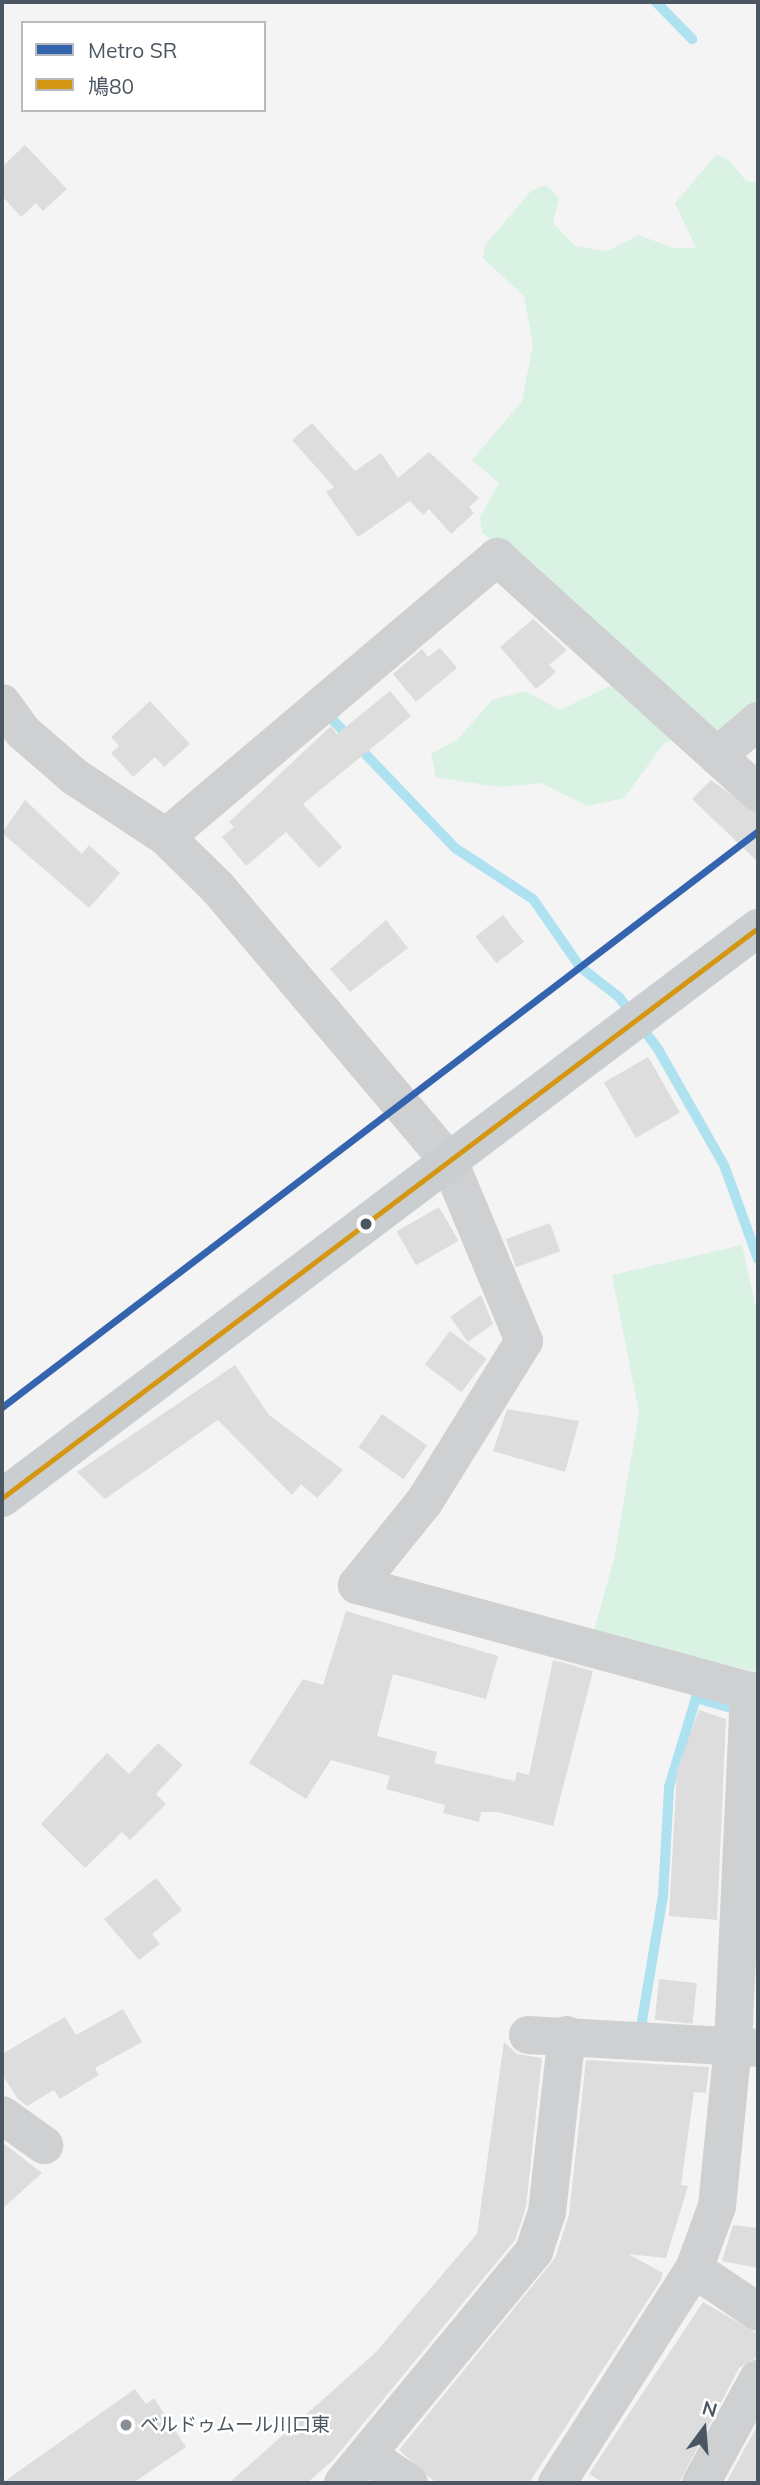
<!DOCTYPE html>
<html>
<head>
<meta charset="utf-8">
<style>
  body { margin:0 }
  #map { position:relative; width:760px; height:2485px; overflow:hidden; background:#f4f4f4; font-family:Mulish,"Noto Sans JP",sans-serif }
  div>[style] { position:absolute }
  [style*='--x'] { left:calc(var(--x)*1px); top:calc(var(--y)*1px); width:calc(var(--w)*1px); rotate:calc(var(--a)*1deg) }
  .green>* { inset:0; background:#d9f2e3 }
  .stream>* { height:10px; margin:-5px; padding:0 5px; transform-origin:5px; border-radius:5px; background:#aee2f0 }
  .building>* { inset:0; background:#ddddde; transform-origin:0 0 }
  .minor>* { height:38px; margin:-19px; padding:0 19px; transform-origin:19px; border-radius:19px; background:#ced0d2 }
  .major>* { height:38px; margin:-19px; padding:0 19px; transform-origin:19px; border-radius:19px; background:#caced1 }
  .bus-1>* { height:5px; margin:-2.5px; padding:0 2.5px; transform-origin:2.5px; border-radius:2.5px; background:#d49613 }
  .metro-1>* { height:7px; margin:-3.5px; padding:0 3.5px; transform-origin:3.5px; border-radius:3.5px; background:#3564af }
  .dots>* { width:19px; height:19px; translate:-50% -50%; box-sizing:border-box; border:4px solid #fff; border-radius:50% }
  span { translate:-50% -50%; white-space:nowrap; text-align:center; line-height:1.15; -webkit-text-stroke:5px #fff; paint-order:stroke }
  .poi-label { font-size:19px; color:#4a5661 }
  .left { translate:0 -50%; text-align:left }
  .frame { position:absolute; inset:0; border:4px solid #4a5661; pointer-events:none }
  .legend { position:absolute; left:21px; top:21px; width:245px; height:91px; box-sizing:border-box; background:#fff; border:2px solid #b7bbc0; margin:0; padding:9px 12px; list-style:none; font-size:21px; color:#4a5661 }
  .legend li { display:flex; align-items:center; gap:14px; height:35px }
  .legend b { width:35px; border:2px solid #b7bbc0 }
  .north { position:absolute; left:669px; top:2394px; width:70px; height:70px; -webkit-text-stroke:5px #fff; paint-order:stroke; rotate:16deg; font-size:19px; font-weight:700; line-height:28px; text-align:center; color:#4a5661 }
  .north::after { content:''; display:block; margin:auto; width:24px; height:32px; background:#4a5661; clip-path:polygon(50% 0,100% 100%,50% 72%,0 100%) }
</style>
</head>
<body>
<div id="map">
  <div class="green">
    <i style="clip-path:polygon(716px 155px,729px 160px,746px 181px,758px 182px,758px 715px,728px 734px,665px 742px,624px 798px,588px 806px,541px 783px,499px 787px,436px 777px,431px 754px,458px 739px,492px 700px,525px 691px,560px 710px,612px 685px,518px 556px,482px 533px,480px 517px,499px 483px,472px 460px,522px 401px,533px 345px,524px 296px,483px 258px,485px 245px,531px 191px,546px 185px,559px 198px,553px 223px,575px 246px,607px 251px,639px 235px,673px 248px,696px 248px,675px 203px)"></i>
    <i style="clip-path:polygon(742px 1245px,758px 1317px,758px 1672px,593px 1634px,614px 1559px,639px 1413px,612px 1275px)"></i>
  </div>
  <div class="stream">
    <i style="--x:656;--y:2;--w:52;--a:45.8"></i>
    <i style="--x:330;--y:717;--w:181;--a:46.3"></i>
    <i style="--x:455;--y:848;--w:93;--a:33.2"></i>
    <i style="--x:533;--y:899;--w:83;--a:55.3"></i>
    <i style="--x:580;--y:967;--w:49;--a:37.6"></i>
    <i style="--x:619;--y:997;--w:65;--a:53.1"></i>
    <i style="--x:658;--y:1049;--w:133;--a:60.4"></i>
    <i style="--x:724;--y:1165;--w:100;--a:70.1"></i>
    <i style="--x:640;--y:2033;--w:139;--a:-80.5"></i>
    <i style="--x:663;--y:1896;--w:109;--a:-86.8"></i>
    <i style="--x:669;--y:1787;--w:93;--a:-73.1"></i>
    <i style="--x:696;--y:1698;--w:48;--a:15.8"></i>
  </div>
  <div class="building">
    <i style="clip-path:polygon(25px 145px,67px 189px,43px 211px,36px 203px,21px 217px,2px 196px,2px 167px)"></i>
    <i style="clip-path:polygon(312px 423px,355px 471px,381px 453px,398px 478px,429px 452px,479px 498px,469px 507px,474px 513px,451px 534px,429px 509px,423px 515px,410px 501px,358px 537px,326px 492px,334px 487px,292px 440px)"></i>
    <i style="clip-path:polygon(533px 619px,567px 650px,549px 665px,556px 672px,536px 689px,500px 647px)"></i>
    <i style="clip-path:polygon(440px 648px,457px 668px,416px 702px,393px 674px,422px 649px,428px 657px)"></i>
    <i style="clip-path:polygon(390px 691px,411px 716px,303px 804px,342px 847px,319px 868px,286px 832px,246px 866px,222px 837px,234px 827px,229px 822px,331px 726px,337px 734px)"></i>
    <i style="clip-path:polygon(150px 701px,190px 744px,164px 767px,155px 757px,133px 777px,111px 753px,119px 746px,111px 737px)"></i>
    <i style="clip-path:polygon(711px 780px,758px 814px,758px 862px,692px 799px)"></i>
    <i style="clip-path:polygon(25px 800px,82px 854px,89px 845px,120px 873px,89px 908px,2px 833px)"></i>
    <i style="left:503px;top:915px;width:34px;height:35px;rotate:52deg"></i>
    <i style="clip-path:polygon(386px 920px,408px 948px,350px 992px,330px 969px)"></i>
    <i style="left:648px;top:1057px;width:64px;height:51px;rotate:60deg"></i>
    <i style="left:439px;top:1207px;width:39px;height:49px;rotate:60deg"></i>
    <i style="left:550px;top:1223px;width:30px;height:47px;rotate:70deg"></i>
    <i style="clip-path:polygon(481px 1295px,493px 1324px,468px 1342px,450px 1317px)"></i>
    <i style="left:450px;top:1331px;width:46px;height:42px;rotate:37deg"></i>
    <i style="clip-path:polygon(235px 1365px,269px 1415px,343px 1470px,317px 1498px,301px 1484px,292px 1495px,218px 1420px,105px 1499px,77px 1472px)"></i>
    <i style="clip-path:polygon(507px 1409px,579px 1421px,565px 1472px,493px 1451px)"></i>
    <i style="left:382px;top:1414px;width:55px;height:41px;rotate:35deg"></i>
    <i style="clip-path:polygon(346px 1611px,498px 1656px,486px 1699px,393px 1674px,377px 1736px,437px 1752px,434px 1763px,515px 1781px,517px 1772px,529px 1775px,553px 1660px,593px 1671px,553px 1826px,498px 1812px,481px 1812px,479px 1822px,443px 1813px,445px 1805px,386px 1789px,390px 1776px,331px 1760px,306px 1799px,249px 1763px,303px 1679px,323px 1685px)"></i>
    <i style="clip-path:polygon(699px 1710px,726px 1719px,717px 1920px,669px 1916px,677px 1771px)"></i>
    <i style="clip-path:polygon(158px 1743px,183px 1765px,156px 1794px,166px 1804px,130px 1840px,122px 1832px,85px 1868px,41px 1824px,107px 1753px,129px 1774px)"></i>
    <i style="clip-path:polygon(156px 1878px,182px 1910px,152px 1934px,160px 1944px,139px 1960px,104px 1919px)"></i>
    <i style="left:659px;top:1979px;width:38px;height:41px;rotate:6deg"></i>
    <i style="clip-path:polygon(123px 2009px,142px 2042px,95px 2068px,99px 2075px,60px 2099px,54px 2090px,27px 2106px,17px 2098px,2px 2074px,2px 2054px,65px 2017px,76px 2035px)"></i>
    <i style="clip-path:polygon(504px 2042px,517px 2054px,542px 2058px,526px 2207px,515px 2240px,333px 2460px,307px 2483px,229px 2483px,375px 2353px,477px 2234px)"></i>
    <i style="clip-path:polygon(586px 2060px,709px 2067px,706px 2093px,694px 2092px,681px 2185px,688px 2186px,666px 2258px,628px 2254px,663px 2273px,661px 2280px,529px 2483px,436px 2483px,399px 2450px,555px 2258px,569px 2215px)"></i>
    <i style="clip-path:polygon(2px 2142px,42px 2173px,2px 2209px)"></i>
    <i style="clip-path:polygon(733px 2225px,758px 2228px,758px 2268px,722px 2261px)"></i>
    <i style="clip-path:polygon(703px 2302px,758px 2334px,758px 2357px,739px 2368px,679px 2483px,604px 2483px,589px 2474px)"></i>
    <i style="clip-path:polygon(135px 2389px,146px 2404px,154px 2398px,186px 2447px,133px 2483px,2px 2483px)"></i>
    <i style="clip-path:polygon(758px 2424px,758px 2483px,726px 2483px)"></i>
  </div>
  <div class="minor">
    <i style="--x:2;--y:703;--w:36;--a:54"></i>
    <i style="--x:23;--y:732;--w:69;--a:40.9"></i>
    <i style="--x:75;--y:777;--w:109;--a:33.4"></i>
    <i style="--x:166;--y:837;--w:73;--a:44.4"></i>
    <i style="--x:218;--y:888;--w:358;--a:49.8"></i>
    <i style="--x:449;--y:1161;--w:195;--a:67.4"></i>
    <i style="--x:524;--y:1341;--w:190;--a:121.8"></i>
    <i style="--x:424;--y:1502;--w:107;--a:128.9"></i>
    <i style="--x:357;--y:1585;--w:415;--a:15.1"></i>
    <i style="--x:717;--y:756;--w:54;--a:-40.5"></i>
    <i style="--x:166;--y:837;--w:434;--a:-40.2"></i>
    <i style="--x:497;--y:557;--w:352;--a:42.1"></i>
    <i style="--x:528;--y:2035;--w:230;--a:3.2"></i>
    <i style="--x:2;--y:2115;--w:52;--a:35.5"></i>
    <i style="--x:694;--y:2269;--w:77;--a:33.9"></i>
    <i style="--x:370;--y:2457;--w:47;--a:33.7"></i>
    <i style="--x:343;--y:2483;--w:301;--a:-50.5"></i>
    <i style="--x:534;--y:2251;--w:41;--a:-71.6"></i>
    <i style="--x:547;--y:2212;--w:178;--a:-83.6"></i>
    <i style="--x:557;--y:2483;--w:254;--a:-57.4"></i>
    <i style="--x:694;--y:2269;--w:67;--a:-69.9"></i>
    <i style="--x:717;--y:2206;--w:162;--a:-84.3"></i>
    <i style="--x:733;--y:2045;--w:355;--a:-87.4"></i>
    <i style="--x:701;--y:2483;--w:119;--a:-61.3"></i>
  </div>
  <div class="major">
    <i style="--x:2;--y:1498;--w:947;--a:-37.02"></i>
  </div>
  <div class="bus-1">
    <i style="--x:2;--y:1498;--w:947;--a:-37.02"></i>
  </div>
  <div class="metro-1">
    <i style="--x:2;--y:1407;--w:950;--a:-37.3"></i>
  </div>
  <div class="dots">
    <i style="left:366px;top:1224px;background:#4a5661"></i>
    <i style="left:126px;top:2425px;background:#868d94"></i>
  </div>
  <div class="poi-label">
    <span class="left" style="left:140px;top:2425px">ベルドゥムール川口東</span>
  </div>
  <div class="frame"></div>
  <ul class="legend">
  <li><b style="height:9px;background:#3564af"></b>Metro SR</li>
  <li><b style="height:9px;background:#d49613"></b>鳩80</li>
  </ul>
  <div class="north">N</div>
</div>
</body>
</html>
